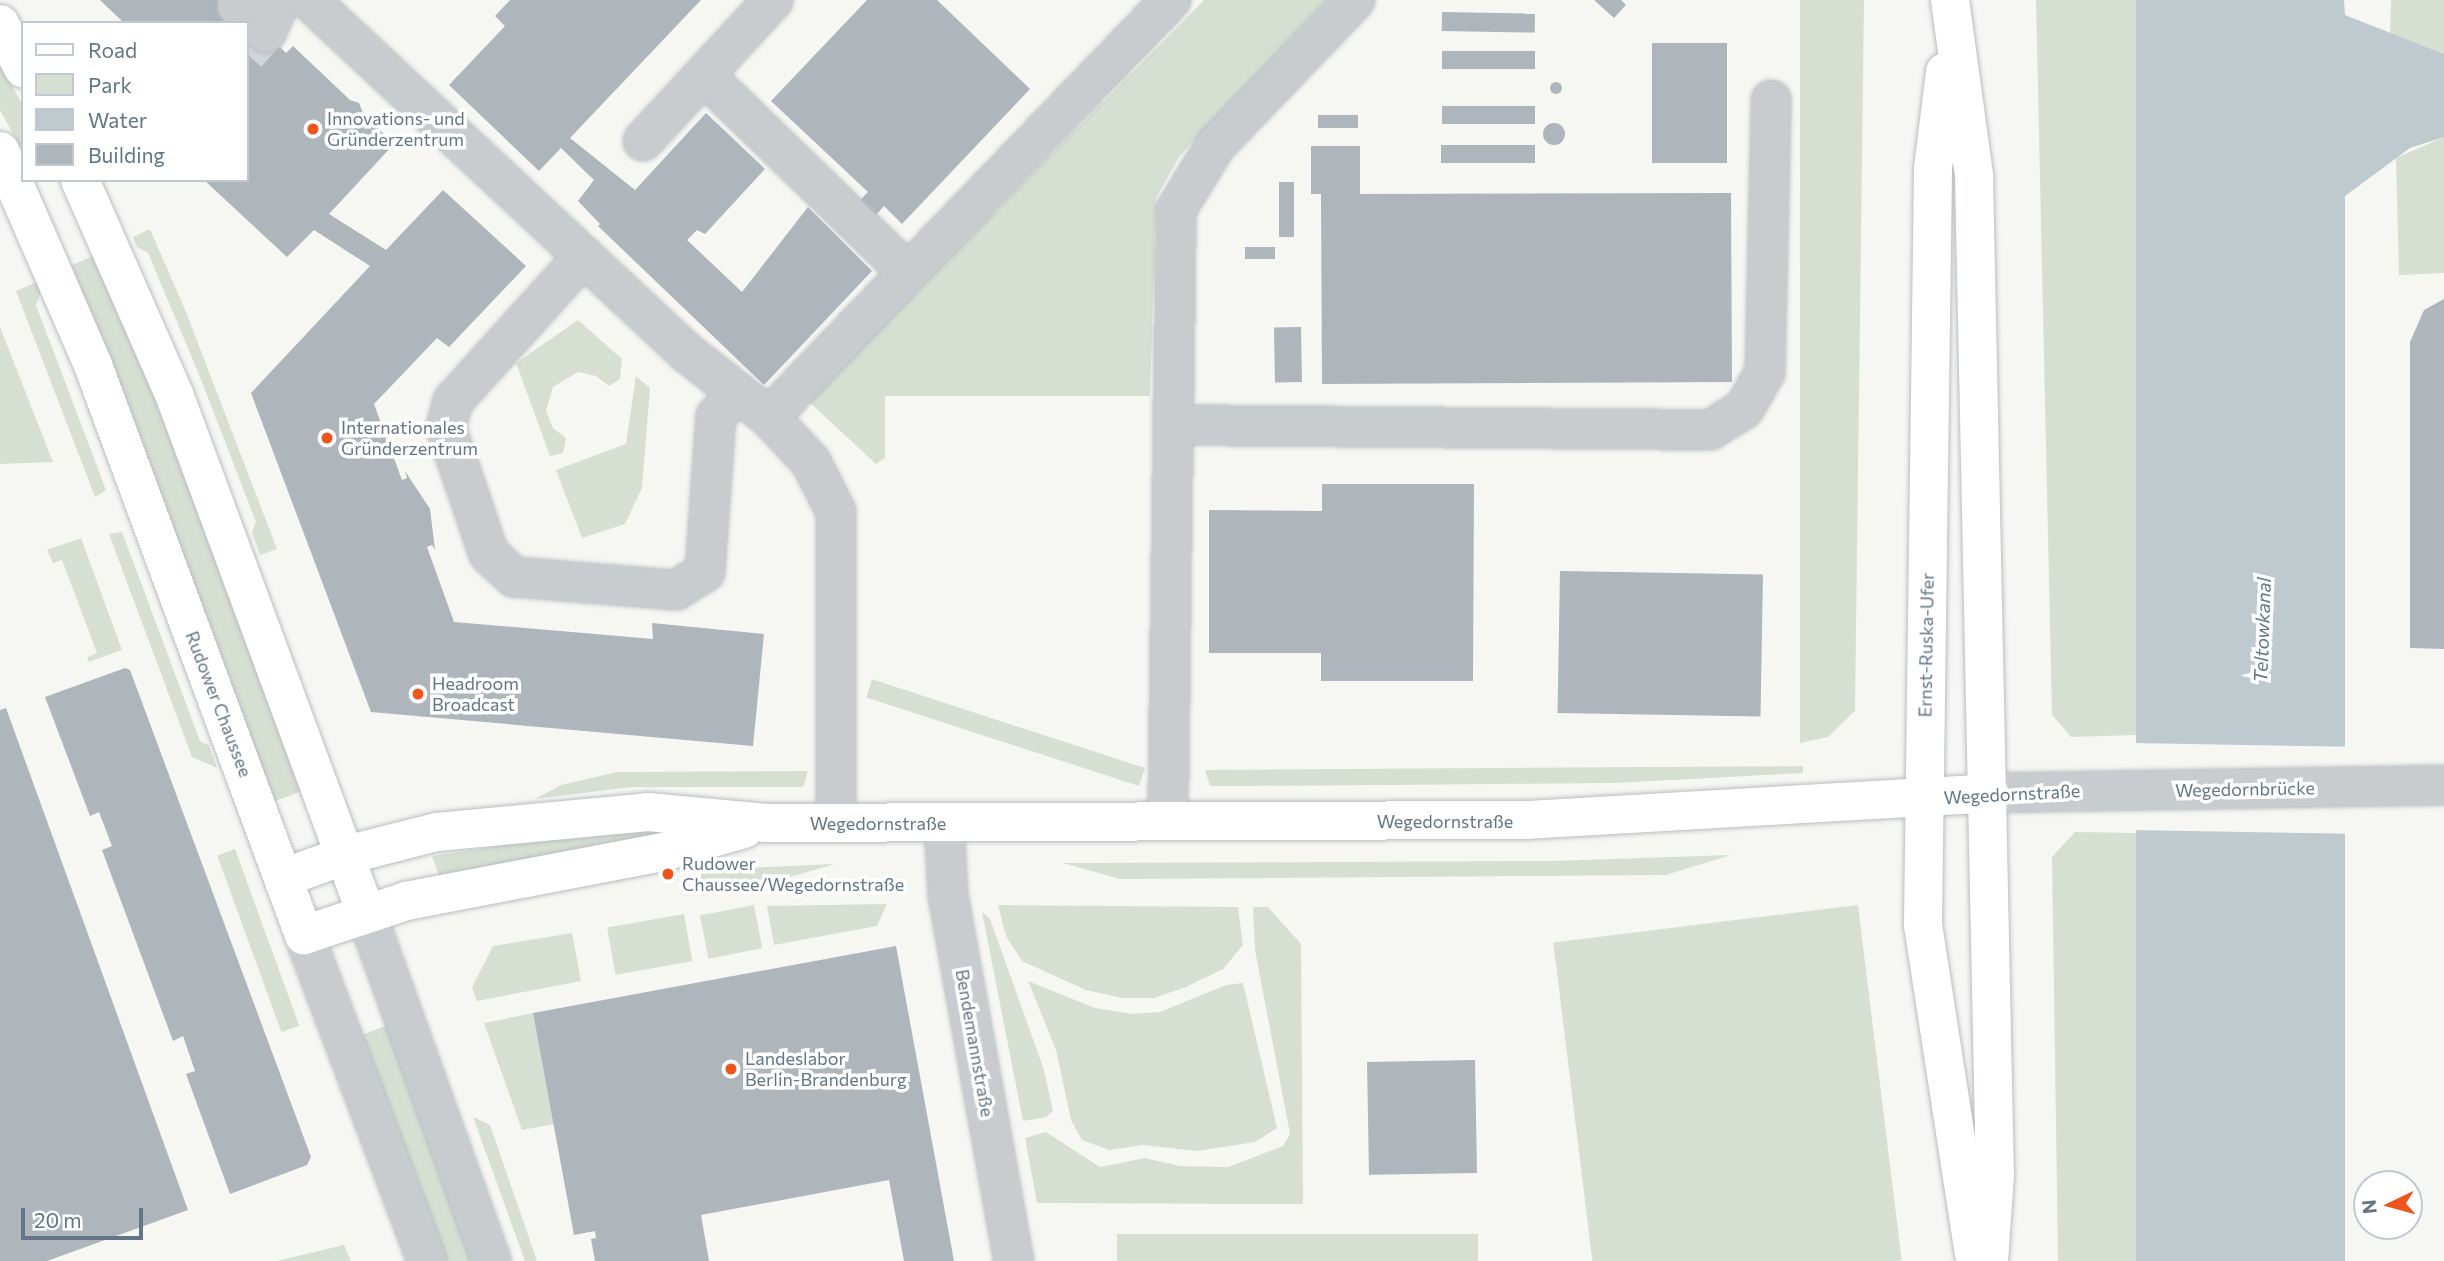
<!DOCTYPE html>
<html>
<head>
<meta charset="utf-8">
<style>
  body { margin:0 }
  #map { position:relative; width:2444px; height:1261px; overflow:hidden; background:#f6f7f3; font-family:Commissioner,sans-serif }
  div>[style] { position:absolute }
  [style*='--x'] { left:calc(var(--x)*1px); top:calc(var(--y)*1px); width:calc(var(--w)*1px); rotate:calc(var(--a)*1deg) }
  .green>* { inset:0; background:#d7dfd3; transform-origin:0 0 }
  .water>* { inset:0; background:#bfcacf }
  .pier>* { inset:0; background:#f6f7f3; transform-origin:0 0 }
  .building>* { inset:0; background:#aeb5bb; transform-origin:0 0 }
  .round { border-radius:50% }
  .minor-tunnel>* { height:38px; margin-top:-19px; transform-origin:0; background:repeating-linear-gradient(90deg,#d1d6d8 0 38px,transparent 0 57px) }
  .roads { filter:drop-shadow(0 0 2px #b9bdc0) drop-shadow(0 0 2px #b9bdc0) }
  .minor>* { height:38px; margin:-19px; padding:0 19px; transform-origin:19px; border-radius:19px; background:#c9cccf }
  .major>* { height:38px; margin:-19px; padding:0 19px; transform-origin:19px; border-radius:19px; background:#fff }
  .dots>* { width:19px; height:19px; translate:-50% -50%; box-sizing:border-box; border:4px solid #fff; border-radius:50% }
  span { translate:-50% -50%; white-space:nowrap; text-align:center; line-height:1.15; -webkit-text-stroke:7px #fff; paint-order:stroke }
  .poi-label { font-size:18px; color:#637586 }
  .left { translate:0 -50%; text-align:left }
  .street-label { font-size:18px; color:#637586 }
  .water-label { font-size:19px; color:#5f7783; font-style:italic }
  .legend { position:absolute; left:21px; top:21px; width:228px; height:161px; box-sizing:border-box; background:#fff; border:2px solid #c1c8cf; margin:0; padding:9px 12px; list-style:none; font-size:21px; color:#637586 }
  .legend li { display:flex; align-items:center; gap:14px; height:35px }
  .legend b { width:35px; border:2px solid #c1c8cf }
  .north { position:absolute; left:2353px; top:1170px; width:70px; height:70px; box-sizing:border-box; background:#fff; border:2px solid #c1c8cf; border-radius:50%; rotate:265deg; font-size:19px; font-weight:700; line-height:28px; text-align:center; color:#637586 }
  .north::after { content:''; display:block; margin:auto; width:24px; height:32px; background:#ee541b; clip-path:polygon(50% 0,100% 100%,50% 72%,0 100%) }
  .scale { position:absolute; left:21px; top:1208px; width:122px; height:32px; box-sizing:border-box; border:4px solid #637586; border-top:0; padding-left:9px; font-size:21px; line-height:24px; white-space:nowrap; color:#637586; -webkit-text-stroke:5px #fff; paint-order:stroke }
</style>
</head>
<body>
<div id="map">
  <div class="green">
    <i style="clip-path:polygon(1204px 0,1327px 0,1179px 157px,1156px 198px,1150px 396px,885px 396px,885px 458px,876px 464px,808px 401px)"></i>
    <i style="clip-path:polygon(1800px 0,1864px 0,1855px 711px,1828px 737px,1800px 743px)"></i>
    <i style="clip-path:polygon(2036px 0,2136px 0,2136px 735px,2071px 737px,2052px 715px)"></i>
    <i style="clip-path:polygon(2391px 0,2444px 0,2444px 54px,2390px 33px)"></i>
    <i style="clip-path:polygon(0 63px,23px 106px,23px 152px,0 110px)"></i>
    <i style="clip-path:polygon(2444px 137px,2444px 273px,2399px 275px,2396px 158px)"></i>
    <i style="clip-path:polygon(150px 229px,186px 312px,277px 549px,260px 555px,252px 532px,256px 522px,200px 377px,148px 253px,137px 247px,133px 237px)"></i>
    <i style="clip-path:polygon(95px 255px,145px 373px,303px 791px,275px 801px,72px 265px)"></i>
    <i style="clip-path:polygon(39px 281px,42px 289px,36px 305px,106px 490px,95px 497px,16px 291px)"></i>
    <i style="clip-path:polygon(578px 320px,622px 359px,620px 379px,609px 386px,596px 376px,578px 372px,553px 387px,546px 411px,553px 428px,566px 438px,563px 453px,550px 456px,516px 363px)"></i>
    <i style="clip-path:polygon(0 327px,53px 462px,0 464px)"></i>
    <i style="clip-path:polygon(636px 376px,650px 388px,642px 488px,625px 524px,582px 538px,556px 470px,626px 444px)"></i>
    <i style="clip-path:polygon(122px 532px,200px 741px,209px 745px,217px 768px,192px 757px,109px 534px)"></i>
    <i style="clip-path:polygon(81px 538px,122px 650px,89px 662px,87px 657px,97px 653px,62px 560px,53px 563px,47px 550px)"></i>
    <i style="clip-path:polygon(1803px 766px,1803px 773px,1615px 783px,1257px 786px,1210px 786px,1205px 770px)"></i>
    <i style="left:1145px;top:768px;width:19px;height:287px;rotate:108deg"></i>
    <i style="clip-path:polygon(808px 771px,803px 787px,632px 787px,535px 799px,561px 785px,617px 772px)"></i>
    <i style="clip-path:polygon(598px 831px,656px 831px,655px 835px,439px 875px,432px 856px)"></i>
    <i style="clip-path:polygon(2075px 832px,2136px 833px,2136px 1261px,2058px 1261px,2052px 857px)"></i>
    <i style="left:235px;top:849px;width:188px;height:19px;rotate:70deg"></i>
    <i style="clip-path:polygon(1731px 855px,1666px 875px,1120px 879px,1063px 863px,1552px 861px)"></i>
    <i style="clip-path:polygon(835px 864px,786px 878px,702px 886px,700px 870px)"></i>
    <i style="clip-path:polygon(887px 904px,877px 926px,774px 945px,767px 906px)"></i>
    <i style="left:754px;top:905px;width:44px;height:55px;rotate:79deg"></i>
    <i style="clip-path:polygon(998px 905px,1238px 907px,1243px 945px,1223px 969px,1186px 987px,1154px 998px,1122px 998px,1086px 990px,1022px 961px,1006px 936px)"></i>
    <i style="left:1858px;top:905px;width:358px;height:307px;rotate:83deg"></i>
    <i style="clip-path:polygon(1253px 907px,1268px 907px,1301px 944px,1303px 1204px,1037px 1203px,1025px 1138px,1046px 1132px,1100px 1167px,1145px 1158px,1180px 1166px,1228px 1167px,1283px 1146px,1290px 1134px,1255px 950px)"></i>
    <i style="clip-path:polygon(982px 912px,990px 919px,1043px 1067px,1053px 1111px,1046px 1117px,1023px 1121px)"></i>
    <i style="left:684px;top:914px;width:48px;height:78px;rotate:80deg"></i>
    <i style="clip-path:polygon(572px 933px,581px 981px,477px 1001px,472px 987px,493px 946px)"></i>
    <i style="clip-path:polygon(1028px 981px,1095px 1008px,1133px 1014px,1160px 1012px,1226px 985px,1243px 983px,1277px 1128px,1255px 1142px,1197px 1151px,1143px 1145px,1109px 1150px,1082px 1140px,1071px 1120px,1056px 1050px)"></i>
    <i style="clip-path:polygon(533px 1013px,554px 1124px,522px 1130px,484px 1023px)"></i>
    <i style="clip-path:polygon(388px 1025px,472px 1261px,447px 1261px,362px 1035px)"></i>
    <i style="clip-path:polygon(473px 1117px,490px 1125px,537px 1261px,525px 1261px)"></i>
    <i style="left:1478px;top:1234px;width:27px;height:361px;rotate:90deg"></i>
    <i style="clip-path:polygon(344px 1245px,351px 1261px,277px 1261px)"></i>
  </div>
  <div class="water">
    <i style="clip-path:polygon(2136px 0,2344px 0,2345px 15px,2444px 54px,2444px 137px,2410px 148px,2345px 196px,2345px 1261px,2136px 1261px)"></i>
  </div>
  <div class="pier">
    <i style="left:2132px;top:743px;width:219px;height:87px;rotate:1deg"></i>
  </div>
  <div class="building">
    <i style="clip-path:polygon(100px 0,232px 0,286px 53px,293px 46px,350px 100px,359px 103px,363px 113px,394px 144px,329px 214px,386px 250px,443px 190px,526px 266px,449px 347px,437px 338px,374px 404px,402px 480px,407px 478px,405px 471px,430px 509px,435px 550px,432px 545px,427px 547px,454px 622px,653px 639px,652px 623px,764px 634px,753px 746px,371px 712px,251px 393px,370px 266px,314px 230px,287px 257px,204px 180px,247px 180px,247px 23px,124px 23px)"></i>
    <i style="clip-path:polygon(510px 0,701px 0,570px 138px,635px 190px,706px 113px,765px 169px,705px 234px,697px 230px,687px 240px,742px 292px,808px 207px,872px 271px,764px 385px,598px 226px,600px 224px,578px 201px,594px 180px,561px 148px,539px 171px,449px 85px,505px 26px,495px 16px)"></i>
    <i style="clip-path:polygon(867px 0,937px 0,1030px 89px,902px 224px,884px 206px,875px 216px,859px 201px,868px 192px,771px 101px)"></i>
    <i style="clip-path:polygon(1594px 0,1621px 0,1626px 5px,1614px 18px)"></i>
    <i style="left:1442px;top:12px;width:93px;height:19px;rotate:1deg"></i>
    <i style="left:1652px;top:43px;width:75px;height:120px"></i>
    <i style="left:1442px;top:51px;width:93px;height:18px"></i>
    <i class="round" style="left:1550px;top:82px;width:12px;height:12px"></i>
    <i style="left:1535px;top:106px;width:18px;height:93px;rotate:90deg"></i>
    <i style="left:1318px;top:115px;width:40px;height:13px"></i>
    <i class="round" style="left:1543px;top:123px;width:22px;height:22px"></i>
    <i style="left:1441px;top:145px;width:94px;height:18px"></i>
    <i style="clip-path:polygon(1311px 146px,1360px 146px,1360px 194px,1731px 193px,1732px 382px,1322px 384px,1321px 194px,1311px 194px)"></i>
    <i style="left:1279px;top:182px;width:15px;height:55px"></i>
    <i style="left:1275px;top:247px;width:12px;height:30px;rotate:90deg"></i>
    <i style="clip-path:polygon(2444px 299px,2444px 649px,2410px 648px,2410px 342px,2424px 310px)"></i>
    <i style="left:1301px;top:327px;width:55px;height:27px;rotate:89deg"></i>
    <i style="clip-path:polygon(1322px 484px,1474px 484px,1473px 681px,1321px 681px,1321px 653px,1209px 653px,1209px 510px,1322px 511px)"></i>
    <i style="left:1560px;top:571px;width:203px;height:142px;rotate:1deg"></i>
    <i style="clip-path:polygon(125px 668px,130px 670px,311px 1157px,307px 1165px,230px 1194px,186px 1074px,195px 1071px,183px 1036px,173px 1041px,102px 850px,112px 846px,99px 812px,90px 816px,45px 697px)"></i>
    <i style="clip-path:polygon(6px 708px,188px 1210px,47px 1261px,0 1261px,0 710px)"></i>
    <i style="clip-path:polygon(896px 946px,954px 1261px,904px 1261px,889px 1180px,701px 1215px,709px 1261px,595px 1261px,591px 1239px,596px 1238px,595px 1231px,574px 1235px,533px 1013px)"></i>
    <i style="left:1475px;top:1060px;width:113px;height:108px;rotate:89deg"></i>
  </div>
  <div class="minor-tunnel">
    <i style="--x:247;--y:54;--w:28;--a:-48"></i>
  </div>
  <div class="roads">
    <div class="minor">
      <i style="--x:309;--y:0;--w:516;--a:43.04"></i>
      <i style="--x:686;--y:352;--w:105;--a:38.1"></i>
      <i style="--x:769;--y:417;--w:62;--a:47"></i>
      <i style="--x:811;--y:462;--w:56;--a:63.4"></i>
      <i style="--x:836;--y:512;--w:311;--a:90"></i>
      <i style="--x:237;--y:6;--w:14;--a:-25"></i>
      <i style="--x:266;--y:33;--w:36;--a:-66"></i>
      <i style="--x:704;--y:75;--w:284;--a:44.1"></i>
      <i style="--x:643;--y:141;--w:192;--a:-47.3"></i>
      <i style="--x:584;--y:256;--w:195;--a:132.1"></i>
      <i style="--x:453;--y:401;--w:28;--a:105"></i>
      <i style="--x:446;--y:428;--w:133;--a:71.2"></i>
      <i style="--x:489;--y:554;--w:34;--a:43"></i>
      <i style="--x:514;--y:577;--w:163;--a:4.6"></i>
      <i style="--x:676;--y:590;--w:34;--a:-32"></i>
      <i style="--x:705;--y:572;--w:156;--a:-86"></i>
      <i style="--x:716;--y:416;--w:30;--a:-46"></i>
      <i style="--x:769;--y:417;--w:579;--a:-46.05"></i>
      <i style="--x:1173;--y:425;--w:537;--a:0.53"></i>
      <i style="--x:1710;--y:430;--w:40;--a:-32"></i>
      <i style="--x:1744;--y:409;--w:43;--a:-60.4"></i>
      <i style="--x:1765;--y:372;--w:272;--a:-88.7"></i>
      <i style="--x:1989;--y:793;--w:455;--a:-1"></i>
      <i style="--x:1168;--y:821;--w:611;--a:-89.25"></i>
      <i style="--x:1176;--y:210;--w:75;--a:-58.6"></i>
      <i style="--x:1215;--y:146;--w:202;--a:-46.2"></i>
      <i style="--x:944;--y:823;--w:72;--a:86.8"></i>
      <i style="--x:948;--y:895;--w:372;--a:79.8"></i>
      <i style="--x:366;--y:913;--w:370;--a:70.2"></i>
      <i style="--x:304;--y:935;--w:348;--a:69.3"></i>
    </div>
    <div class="major">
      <i style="--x:1950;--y:0;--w:178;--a:82.2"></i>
      <i style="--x:1974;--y:176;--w:999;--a:88.8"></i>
      <i style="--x:1995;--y:1175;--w:86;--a:94"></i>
      <i style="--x:0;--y:24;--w:50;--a:62.4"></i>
      <i style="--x:1945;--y:72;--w:98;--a:97.1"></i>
      <i style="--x:1933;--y:169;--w:756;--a:90.76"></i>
      <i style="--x:1923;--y:925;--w:333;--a:81.2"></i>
      <i style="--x:0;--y:151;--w:233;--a:66.5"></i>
      <i style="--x:93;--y:365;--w:608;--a:69.69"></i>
      <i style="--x:304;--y:935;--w:108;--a:-18.4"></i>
      <i style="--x:406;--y:901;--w:266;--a:-10.8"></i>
      <i style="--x:667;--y:851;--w:80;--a:-15.9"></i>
      <i style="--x:80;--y:180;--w:234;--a:66.3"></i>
      <i style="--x:174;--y:394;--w:553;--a:69.7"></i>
      <i style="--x:283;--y:878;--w:67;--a:-20.1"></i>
      <i style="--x:346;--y:855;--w:94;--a:-14.2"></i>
      <i style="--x:437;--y:832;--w:212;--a:-5.4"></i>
      <i style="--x:648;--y:812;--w:119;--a:5.3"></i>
      <i style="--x:766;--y:823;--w:760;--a:-0.23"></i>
      <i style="--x:1526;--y:820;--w:464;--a:-3.3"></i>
    </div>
  </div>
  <div class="dots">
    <i style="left:313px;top:129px;background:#ee541b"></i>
    <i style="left:327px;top:438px;background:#ee541b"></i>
    <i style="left:418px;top:694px;background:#ee541b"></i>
    <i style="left:668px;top:874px;background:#ee541b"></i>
    <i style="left:731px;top:1069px;background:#ee541b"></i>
  </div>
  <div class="poi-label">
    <span class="left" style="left:327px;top:129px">Innovations- und<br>Gründerzentrum</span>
    <span class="left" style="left:341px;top:438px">Internationales<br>Gründerzentrum</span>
    <span class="left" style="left:432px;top:694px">Headroom<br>Broadcast</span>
    <span class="left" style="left:682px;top:874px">Rudower<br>Chaussee/Wegedornstraße</span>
    <span class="left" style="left:745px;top:1069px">Landeslabor<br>Berlin-Brandenburg</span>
  </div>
  <div class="street-label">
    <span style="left:1926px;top:645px;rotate:-89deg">Ernst-Ruska-Ufer</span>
    <span style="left:219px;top:704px;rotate:69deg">Rudower Chaussee</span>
    <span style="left:2245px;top:789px;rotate:-1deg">Wegedornbrücke</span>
    <span style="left:2012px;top:794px;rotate:-3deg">Wegedornstraße</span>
    <span style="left:1445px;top:821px">Wegedornstraße</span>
    <span style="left:878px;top:823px">Wegedornstraße</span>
    <span style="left:975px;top:1043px;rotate:80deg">Bendemannstraße</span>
  </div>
  <div class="water-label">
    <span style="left:2262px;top:630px;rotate:-88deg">Teltowkanal</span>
  </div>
  <ul class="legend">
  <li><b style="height:9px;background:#fff"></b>Road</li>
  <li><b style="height:19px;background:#d7dfd3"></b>Park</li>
  <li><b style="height:19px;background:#bfcacf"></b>Water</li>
  <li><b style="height:19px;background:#aeb5bb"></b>Building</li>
  </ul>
  <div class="north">N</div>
  <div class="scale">20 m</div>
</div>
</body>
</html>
